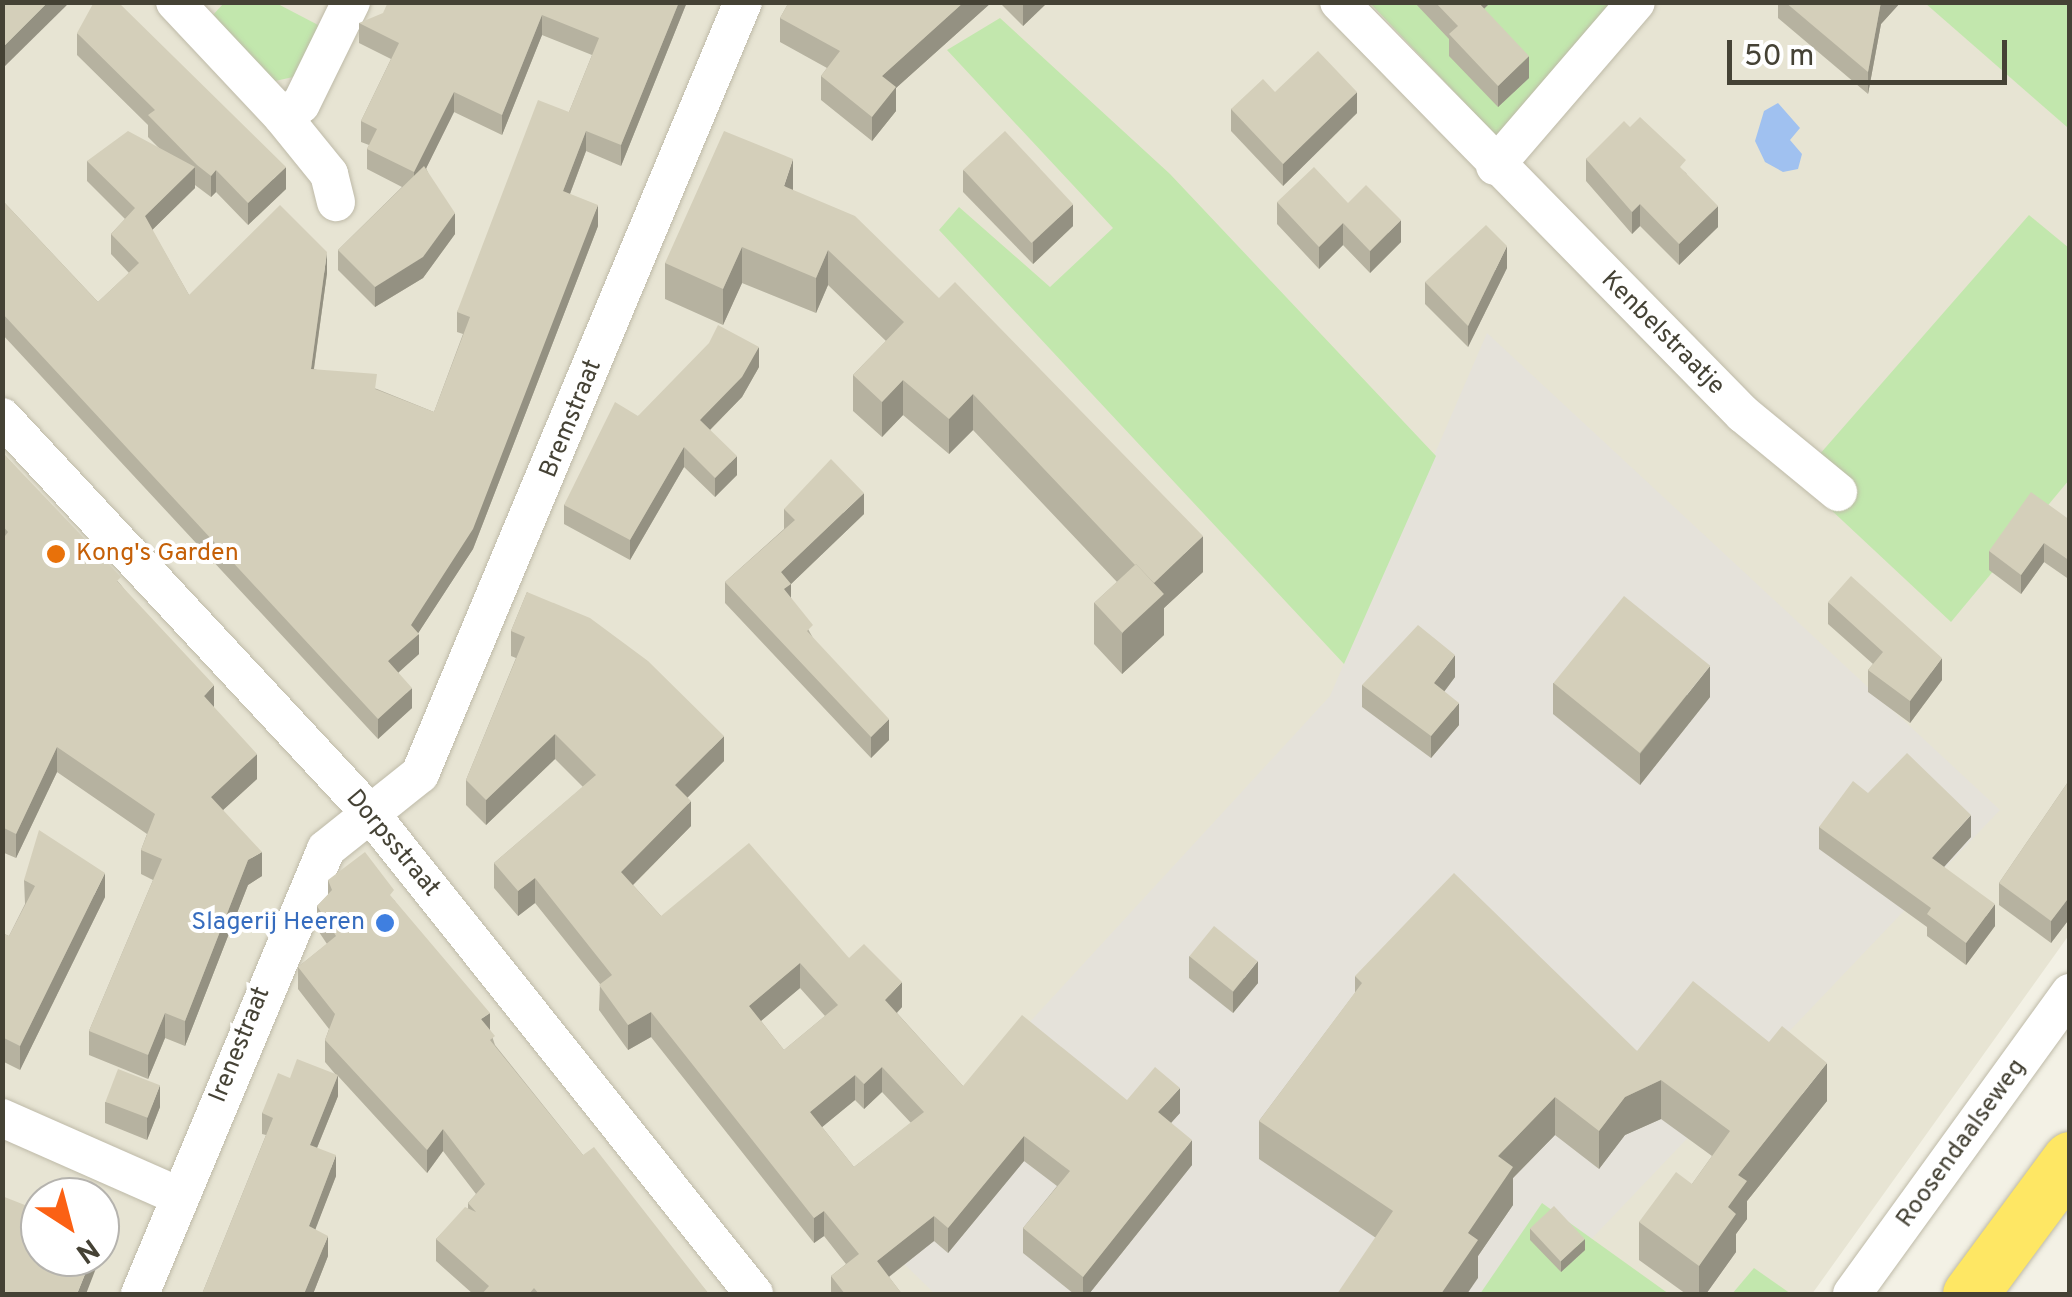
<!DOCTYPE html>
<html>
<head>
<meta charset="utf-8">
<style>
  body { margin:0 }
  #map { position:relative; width:2072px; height:1297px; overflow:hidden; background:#f3f1e5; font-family:Overpass,sans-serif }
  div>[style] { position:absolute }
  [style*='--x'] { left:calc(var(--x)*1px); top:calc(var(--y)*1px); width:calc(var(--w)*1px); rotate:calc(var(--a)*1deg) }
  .residential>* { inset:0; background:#e7e4d3 }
  .industrial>* { inset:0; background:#e5e2da }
  .green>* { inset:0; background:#c2e7ad }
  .water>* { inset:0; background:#a0c1f0 }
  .roads { filter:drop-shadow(0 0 2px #bebaa8) drop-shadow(0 0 2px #bebaa8) }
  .minor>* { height:38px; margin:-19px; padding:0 19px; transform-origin:19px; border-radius:19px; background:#fff }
  .highway>* { height:55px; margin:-27.5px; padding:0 27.5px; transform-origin:27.5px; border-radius:27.5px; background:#fee764 }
  .wall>* { inset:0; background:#b6b2a0 }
  .shaded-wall>* { inset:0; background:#949182 }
  .building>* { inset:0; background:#d4cfba; transform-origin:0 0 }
  .dots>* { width:28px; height:28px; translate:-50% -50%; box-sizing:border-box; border:5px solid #fff; border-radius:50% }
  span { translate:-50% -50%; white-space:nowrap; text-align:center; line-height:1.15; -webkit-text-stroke:8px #fff; paint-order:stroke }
  .street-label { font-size:25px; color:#454235 }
  .food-label { font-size:25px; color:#c56008 }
  .left { translate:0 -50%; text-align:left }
  .shop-label { font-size:25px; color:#366cbe }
  .right { translate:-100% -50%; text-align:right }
  .frame { position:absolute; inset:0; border:5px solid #454235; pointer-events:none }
  .north { position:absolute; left:20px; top:1177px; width:100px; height:100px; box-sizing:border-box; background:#fff; border:2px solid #b5b3ae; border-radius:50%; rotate:144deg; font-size:28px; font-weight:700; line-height:40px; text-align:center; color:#454235 }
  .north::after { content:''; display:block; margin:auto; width:35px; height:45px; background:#fb6114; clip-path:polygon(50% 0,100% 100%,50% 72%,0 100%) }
  .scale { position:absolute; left:1727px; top:40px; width:280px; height:45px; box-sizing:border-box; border:5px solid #454235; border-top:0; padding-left:12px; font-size:30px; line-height:35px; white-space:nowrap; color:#454235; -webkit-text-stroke:8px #fff; paint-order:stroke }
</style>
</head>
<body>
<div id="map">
  <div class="residential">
    <i style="clip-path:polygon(evenodd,3px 3px,2069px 3px,2069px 935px,1812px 1294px,3px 1294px,3px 3px,40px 1197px,100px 1197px,100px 1257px,40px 1257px,40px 1197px)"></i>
  </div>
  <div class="industrial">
    <i style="clip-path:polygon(1487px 333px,2000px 810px,1539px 1294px,935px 1294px,853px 1214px,1330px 696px)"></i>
  </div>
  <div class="green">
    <i style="clip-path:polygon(224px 3px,276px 3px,320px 26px,298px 76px,275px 81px,210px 18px)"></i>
    <i style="clip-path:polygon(1370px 3px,1624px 3px,1502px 142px)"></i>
    <i style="clip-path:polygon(1925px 3px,2069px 3px,2069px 124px,2067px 127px)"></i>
    <i style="clip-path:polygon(1000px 18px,1170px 174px,1436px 456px,1344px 664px,939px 230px,959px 207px,1050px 287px,1113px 228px,947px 50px)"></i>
    <i style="clip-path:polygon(2029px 215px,2069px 248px,2069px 480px,1951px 622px,1798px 479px)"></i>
    <i style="clip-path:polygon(1542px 1203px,1669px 1294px,1480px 1294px)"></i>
    <i style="clip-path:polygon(1754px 1268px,1791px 1294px,1732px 1294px)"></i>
  </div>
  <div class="water">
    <i style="clip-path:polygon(1778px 103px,1800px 128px,1790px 140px,1802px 154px,1798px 169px,1783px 172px,1765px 162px,1755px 141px,1764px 111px)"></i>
  </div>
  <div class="roads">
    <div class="minor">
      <i style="--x:175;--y:2;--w:156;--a:46.8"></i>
      <i style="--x:282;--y:116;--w:22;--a:-32"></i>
      <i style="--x:301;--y:104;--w:114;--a:-63.9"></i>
      <i style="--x:1339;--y:2;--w:577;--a:45.56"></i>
      <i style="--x:1743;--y:414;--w:123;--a:39.4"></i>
      <i style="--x:282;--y:116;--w:75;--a:51"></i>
      <i style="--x:329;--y:174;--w:29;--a:76"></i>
      <i style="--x:1495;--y:166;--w:216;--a:-49.3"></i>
      <i style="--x:2;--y:417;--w:539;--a:47.1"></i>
      <i style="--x:369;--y:812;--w:617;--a:51.38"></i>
      <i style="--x:2;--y:1118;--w:193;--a:23.8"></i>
      <i style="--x:140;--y:1294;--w:482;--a:-67.3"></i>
      <i style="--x:326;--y:849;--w:120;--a:-38.6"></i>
      <i style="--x:420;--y:774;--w:837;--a:-67.3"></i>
      <i style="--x:1852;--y:1294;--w:372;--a:-54.1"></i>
    </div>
    <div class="highway">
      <i style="--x:1970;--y:1294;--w:168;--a:-53.5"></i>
    </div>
  </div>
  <div class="wall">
    <i style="clip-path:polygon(687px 2px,621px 166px,586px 151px,570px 194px,598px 226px,473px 549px,418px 633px,419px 654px,398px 672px,412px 708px,378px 739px,2px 334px,2px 200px,98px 302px,129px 273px,111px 254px,111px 234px,125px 219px,87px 181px,87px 161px,159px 148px,148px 137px,148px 125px,77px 55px,77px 33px,286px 189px,248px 225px,216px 192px,211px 197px,195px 185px,195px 188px,152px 230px,189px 295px,327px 273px,314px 369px,377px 389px,434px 412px,463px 334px,457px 332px,457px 312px,569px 112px,592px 55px,542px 35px,502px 135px,454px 112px,426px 168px,455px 234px,423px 278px,375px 307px,338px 270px,338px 250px,402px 187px,367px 169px,367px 149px,369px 145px,361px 142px,361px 121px,391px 59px,359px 43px,359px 23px)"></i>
    <i style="clip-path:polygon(789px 2px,992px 2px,896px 88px,896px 111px,872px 141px,821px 100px,821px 76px,827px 68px,780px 42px,780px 18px)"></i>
    <i style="clip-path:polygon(999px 2px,1048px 2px,1023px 26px)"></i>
    <i style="clip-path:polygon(1414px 2px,1491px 2px,1484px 9px,1529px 78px,1498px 107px,1449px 56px,1449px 39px)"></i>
    <i style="clip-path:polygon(1778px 2px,1901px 2px,1881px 24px,1868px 94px,1778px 18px)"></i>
    <i style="clip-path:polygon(1275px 92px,1357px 113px,1283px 186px,1231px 131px,1231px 109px)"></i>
    <i style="clip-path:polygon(1630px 127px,1686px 173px,1718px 227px,1679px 265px,1640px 226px,1632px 234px,1586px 181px,1586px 159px)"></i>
    <i style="clip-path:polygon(963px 170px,1073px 226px,1033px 264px,963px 192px)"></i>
    <i style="clip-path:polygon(793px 190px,1203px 572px,1164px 608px,1164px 635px,1122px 674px,1094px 644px,1094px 603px,1117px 582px,973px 430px,949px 454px,903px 415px,882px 437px,853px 411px,853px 375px,886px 341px,828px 285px,816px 313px,742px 283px,723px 325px,665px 299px,665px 263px)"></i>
    <i style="clip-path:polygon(1277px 202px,1348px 203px,1401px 242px,1370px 273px,1343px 245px,1319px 269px,1277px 224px)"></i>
    <i style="clip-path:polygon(1507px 268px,1468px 347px,1425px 304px,1425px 282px)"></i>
    <i style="clip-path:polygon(759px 367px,742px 397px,710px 430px,737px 475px,715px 497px,684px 467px,630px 560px,564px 524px,564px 505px,638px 416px)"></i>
    <i style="clip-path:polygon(2px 452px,121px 585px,214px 708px,257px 779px,223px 810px,262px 876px,248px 885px,185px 1046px,165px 1038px,148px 1079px,89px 1055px,89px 1031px,153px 880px,141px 874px,141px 850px,147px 834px,57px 772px,16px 858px,2px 852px)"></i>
    <i style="clip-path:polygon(784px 509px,864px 514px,791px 584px,791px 598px,813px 638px,889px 740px,871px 758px,725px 603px,725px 582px,784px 529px)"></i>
    <i style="clip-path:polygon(2070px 520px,2070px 580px,2044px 562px,2021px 594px,1989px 570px,1989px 551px)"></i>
    <i style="clip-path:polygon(evenodd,527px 592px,724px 761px,687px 798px,691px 826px,633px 885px,661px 916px,849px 958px,902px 1007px,897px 1013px,963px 1086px,1127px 1100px,1180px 1113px,1171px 1123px,1192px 1165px,1089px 1294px,1074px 1294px,1023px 1253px,1023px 1228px,1057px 1186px,1024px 1161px,948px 1253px,934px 1241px,889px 1277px,902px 1294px,831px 1294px,831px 1276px,846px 1264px,824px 1236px,814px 1243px,651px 1037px,628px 1050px,599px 1010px,600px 984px,535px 903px,518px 916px,494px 888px,494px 863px,583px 787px,555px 759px,486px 825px,466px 805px,466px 780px,516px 658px,511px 656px,511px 631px,527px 592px,800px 988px,825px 1016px,784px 1050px,761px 1021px,800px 988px,527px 592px,882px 1092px,911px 1123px,854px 1167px,822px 1127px,855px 1100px,864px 1109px,882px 1092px)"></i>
    <i style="clip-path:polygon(1828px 602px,1942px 680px,1910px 723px,1868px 692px,1868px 670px,1873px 664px,1828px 624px)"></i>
    <i style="clip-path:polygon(1455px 677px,1444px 692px,1459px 725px,1431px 758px,1362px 707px,1362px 685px)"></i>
    <i style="clip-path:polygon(1553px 683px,1710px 697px,1640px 785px,1553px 714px)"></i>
    <i style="clip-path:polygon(2070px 779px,2070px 918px,2051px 943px,1999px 905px,1999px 883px)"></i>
    <i style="clip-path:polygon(1868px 793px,1971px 837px,1944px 867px,1995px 926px,1966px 965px,1927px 936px,1927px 927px,1819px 849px,1819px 827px)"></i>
    <i style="clip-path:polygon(24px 880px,105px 897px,20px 1070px,2px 1061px,2px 933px,9px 936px,25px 904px)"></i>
    <i style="clip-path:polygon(328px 880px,394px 900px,490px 1030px,495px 1045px,583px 1155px,709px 1294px,473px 1294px,436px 1261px,436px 1239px,468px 1208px,468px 1203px,476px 1194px,443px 1151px,427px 1173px,338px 1076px,338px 1096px,317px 1148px,336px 1176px,315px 1229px,328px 1256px,313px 1294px,202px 1294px,266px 1135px,262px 1134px,262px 1113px,290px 1078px,336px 1075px,325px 1062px,325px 1040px,329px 1029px,298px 989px,298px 967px,327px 944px,317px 929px,317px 906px,328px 895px)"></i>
    <i style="clip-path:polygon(1189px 956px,1258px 983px,1233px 1013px,1189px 978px)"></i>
    <i style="clip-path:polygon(1355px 976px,1637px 1051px,1827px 1101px,1747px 1201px,1747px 1219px,1736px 1234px,1736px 1252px,1706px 1294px,1686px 1294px,1639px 1260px,1639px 1222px,1692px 1184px,1712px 1156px,1661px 1119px,1625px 1135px,1599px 1169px,1555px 1135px,1513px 1178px,1513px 1205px,1478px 1256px,1478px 1278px,1376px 1238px,1259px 1159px,1259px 1121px,1355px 993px)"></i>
    <i style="clip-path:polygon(105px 1102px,160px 1107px,147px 1140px,105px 1123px)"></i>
    <i style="clip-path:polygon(1530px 1228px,1585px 1250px,1561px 1272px,1530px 1240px)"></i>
  </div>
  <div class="shaded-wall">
    <i style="clip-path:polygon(48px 2px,70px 2px,2px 69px,2px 48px)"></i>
    <i style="clip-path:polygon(679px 2px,687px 2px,621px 166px,621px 145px)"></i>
    <i style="clip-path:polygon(964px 2px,992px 2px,896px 88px,896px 111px,872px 141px,872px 117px,882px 76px)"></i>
    <i style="clip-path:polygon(1023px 2px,1048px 2px,1023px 26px)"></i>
    <i style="clip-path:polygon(1473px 2px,1491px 2px,1473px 19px)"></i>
    <i style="clip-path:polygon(1881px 2px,1901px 2px,1881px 24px,1868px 94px,1868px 72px)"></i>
    <i style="clip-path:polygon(542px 15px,542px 35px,502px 135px,502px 115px)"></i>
    <i style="clip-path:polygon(1529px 56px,1529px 78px,1498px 107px,1498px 86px)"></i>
    <i style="clip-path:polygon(454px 92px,454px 112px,414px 193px,414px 172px)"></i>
    <i style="clip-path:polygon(1357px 92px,1357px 113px,1283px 186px,1283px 164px)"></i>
    <i style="clip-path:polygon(586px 131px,586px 151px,563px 212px,563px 191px)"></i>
    <i style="clip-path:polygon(793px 159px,793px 195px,784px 186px)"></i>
    <i style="clip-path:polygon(195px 167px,195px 188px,145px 237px,145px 216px)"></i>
    <i style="clip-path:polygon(286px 167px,286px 189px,248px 225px,248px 203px)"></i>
    <i style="clip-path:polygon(216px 170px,216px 192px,211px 197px,211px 176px)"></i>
    <i style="clip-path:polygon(1073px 204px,1073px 226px,1033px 264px,1033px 242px)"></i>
    <i style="clip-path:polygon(1640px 204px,1640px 226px,1632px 234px,1632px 212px)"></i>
    <i style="clip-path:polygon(598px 205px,598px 226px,473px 549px,417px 635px,419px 634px,419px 654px,388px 682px,388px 661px,411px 625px)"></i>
    <i style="clip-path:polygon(1718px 206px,1718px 227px,1679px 265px,1679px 244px)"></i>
    <i style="clip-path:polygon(455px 213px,455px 234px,423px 278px,375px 307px,375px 287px)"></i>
    <i style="clip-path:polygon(1401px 220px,1401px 242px,1370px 273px,1370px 251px)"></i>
    <i style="clip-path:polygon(1343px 223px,1343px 245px,1319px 269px,1319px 247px)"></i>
    <i style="clip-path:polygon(1507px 246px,1507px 268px,1468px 347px,1468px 326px)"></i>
    <i style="clip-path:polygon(742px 247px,742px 283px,723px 325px,723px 289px)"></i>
    <i style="clip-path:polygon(828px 250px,828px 285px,816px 313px,816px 278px)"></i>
    <i style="clip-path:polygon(327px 252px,327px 273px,311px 389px,311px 369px)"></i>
    <i style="clip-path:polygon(759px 347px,759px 367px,742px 397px,700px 440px,700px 420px)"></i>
    <i style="clip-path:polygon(903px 380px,903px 415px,882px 437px,882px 402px)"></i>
    <i style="clip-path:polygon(973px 394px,973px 430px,949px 454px,949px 419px)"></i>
    <i style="clip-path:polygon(684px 447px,684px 467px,630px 560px,630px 540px)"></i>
    <i style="clip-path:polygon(737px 456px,737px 475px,715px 497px,715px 478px)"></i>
    <i style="clip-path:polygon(864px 493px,864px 514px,791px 584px,791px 604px,784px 609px,781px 572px)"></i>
    <i style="clip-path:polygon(1203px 536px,1203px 572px,1164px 608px,1164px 635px,1122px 674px,1122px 634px,1152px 584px)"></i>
    <i style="clip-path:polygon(2044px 543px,2044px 562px,2021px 594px,2021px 575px)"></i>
    <i style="clip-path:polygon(1455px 655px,1455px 677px,1434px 705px,1434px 683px)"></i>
    <i style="clip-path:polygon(1942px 658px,1942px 680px,1910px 723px,1910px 701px)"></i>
    <i style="clip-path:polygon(1710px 666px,1710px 697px,1640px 785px,1640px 754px)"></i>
    <i style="clip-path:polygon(214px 685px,214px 710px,204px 696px)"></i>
    <i style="clip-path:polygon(412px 688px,412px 708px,378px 739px,378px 719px)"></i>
    <i style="clip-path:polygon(1459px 703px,1459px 725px,1431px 758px,1431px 736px)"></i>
    <i style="clip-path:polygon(889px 719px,889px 740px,871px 758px,871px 737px)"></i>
    <i style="clip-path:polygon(555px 734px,555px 759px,486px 825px,486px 800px)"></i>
    <i style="clip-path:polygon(724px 736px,724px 761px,675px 810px,675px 785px)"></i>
    <i style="clip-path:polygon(57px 747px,57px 772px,16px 858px,16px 834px)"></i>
    <i style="clip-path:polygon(257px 754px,257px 779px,211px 821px,211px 797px)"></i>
    <i style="clip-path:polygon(691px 801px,691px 826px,621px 897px,621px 872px)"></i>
    <i style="clip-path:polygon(1971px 815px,1971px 837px,1932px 880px,1932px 858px)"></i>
    <i style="clip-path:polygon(262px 852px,262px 876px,248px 885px,185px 1046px,185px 1021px,248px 860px)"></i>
    <i style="clip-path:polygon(105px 873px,105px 897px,20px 1070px,20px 1046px)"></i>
    <i style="clip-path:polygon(535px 878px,535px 903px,518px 916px,518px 891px)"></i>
    <i style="clip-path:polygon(2070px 896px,2070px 918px,2051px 943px,2051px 921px)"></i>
    <i style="clip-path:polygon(1995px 904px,1995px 926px,1966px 965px,1966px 943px)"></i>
    <i style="clip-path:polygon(1258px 961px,1258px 983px,1233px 1013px,1233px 992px)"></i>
    <i style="clip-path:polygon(800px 963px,800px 988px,749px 1031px,749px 1006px)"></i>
    <i style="clip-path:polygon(902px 982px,902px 1007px,885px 1025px,885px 1000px)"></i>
    <i style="clip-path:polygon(651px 1012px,651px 1037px,628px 1050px,628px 1025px)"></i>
    <i style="clip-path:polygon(165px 1013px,165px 1038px,148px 1079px,148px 1055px)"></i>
    <i style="clip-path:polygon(490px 1013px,490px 1035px,481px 1019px)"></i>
    <i style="clip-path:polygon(1827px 1063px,1827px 1101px,1747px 1201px,1747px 1219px,1736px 1234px,1736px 1252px,1706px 1294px,1699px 1294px,1699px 1266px,1728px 1207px,1738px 1175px)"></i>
    <i style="clip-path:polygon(882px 1067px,882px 1092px,864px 1109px,864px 1084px)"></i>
    <i style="clip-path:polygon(338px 1075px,338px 1096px,310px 1165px,310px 1145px)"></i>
    <i style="clip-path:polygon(855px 1075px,855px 1100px,810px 1137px,810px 1112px)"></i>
    <i style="clip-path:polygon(1661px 1080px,1661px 1119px,1625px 1135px,1599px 1169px,1599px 1131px,1625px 1097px)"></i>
    <i style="clip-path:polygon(160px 1085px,160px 1107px,147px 1140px,147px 1118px)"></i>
    <i style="clip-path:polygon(1180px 1088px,1180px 1113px,1158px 1137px,1158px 1112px)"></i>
    <i style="clip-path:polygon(1555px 1097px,1555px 1135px,1513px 1178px,1513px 1205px,1478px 1256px,1478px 1278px,1467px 1294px,1441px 1294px,1498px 1156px)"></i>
    <i style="clip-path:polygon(443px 1129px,443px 1151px,427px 1173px,427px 1150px)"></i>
    <i style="clip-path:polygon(1024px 1136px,1024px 1161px,948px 1253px,948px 1228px)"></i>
    <i style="clip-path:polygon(1192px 1140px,1192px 1165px,1089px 1294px,1083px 1294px,1083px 1277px)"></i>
    <i style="clip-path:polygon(336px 1155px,336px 1176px,309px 1246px,309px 1226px)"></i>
    <i style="clip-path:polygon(824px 1211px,824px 1236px,814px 1243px,814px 1218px)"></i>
    <i style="clip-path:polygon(934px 1216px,934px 1241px,877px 1286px,877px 1261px)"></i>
    <i style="clip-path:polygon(107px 1219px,107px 1240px,86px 1294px,77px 1294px,92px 1257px,100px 1257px,100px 1238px)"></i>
    <i style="clip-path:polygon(328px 1236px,328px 1256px,313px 1294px,304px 1294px)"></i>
    <i style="clip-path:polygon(1585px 1239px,1585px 1250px,1561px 1272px,1561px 1261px)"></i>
  </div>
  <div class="building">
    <i style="clip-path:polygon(2px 2px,48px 2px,2px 48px)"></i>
    <i style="clip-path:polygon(94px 2px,118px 2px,286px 167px,248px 203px,216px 170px,211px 176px,197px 165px,148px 115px,155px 110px,77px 33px)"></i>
    <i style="clip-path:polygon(388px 2px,679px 2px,621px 145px,586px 131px,563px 191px,598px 205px,473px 529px,411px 625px,419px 634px,388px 661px,412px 688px,378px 719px,2px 313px,2px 200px,98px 302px,139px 263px,111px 234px,135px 208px,87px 161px,128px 131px,195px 167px,145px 216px,189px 295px,280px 205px,327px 252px,311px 369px,377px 374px,375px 389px,434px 412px,470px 317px,457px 312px,538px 100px,569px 112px,599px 38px,542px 15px,502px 115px,454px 92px,414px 172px,367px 149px,377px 129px,361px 121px,399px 43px,359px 23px,383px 13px)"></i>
    <i style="clip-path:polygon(789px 2px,964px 2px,882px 76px,896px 87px,872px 117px,821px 76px,840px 51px,780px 18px)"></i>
    <i style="clip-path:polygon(1435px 2px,1478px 2px,1529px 56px,1498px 86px,1449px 34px,1458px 26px)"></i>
    <i style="clip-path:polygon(1785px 2px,1881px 2px,1868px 72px)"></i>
    <i style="clip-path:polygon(1318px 51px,1357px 92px,1283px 164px,1231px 109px,1263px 79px,1275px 92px)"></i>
    <i style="clip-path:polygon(1640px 117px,1686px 160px,1680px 167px,1718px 206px,1679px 244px,1640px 204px,1632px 212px,1586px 159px,1624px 121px,1630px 127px)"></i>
    <i style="clip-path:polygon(724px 131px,793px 159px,784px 186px,855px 216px,939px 298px,955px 282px,1203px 536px,1154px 583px,1136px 564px,1135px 565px,973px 394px,949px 419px,903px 380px,882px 402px,853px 375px,904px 322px,828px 250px,816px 278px,742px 247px,723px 289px,665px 263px)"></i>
    <i style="left:1005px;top:131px;width:100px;height:57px;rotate:47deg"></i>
    <i style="clip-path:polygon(424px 166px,455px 213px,423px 257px,375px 287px,338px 250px)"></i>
    <i style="clip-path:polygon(1314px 167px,1348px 203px,1366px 185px,1401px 220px,1370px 251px,1343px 223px,1319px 247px,1277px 202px)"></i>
    <i style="clip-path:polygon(1486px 225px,1507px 246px,1468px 326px,1425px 282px)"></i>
    <i style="clip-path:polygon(718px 325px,759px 347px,742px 377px,700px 420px,737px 456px,715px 478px,684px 447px,630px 540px,564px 505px,615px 402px,638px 416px,709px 343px)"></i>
    <i style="clip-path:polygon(2px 452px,121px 577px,117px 581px,214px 685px,204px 696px,257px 754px,211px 797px,262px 852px,248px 860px,185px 1021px,165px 1013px,148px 1055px,89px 1031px,162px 859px,141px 850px,155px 814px,57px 747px,16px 834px,2px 827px,2px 540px,8px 532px,2px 525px)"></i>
    <i style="clip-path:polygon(831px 459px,864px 493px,781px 572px,791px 584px,784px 589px,813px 625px,807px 631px,889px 719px,871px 737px,725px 582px,795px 520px,784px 509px)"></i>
    <i style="clip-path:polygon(2031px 492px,2070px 520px,2070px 561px,2044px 543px,2021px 575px,1989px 551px)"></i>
    <i style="left:1136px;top:564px;width:41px;height:57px;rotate:47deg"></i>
    <i style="clip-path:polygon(1851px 576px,1942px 658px,1910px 701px,1868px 670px,1883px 652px,1828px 602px)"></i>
    <i style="clip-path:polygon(evenodd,527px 592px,590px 618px,648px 661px,724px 736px,675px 785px,691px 801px,621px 872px,661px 916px,749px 843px,849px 958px,864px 944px,902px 982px,885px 1000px,963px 1086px,1022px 1015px,1127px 1100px,1155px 1067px,1180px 1088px,1158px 1112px,1192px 1140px,1083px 1277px,1023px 1228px,1070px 1171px,1024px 1136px,948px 1228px,934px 1216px,877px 1261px,902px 1294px,845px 1294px,831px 1276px,859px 1254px,824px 1211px,814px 1218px,651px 1012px,628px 1025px,599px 985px,612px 975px,535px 878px,518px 891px,494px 863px,596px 775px,555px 734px,486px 800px,466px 780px,525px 637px,511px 631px,527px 592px,800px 963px,838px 1005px,784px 1050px,749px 1006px,800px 963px,527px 592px,882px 1067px,924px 1112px,854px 1167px,810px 1112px,855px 1075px,864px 1084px,882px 1067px)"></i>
    <i style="left:1624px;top:596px;width:111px;height:112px;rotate:39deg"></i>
    <i style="clip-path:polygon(1418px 625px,1455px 655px,1434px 683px,1459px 703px,1431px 736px,1362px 685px)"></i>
    <i style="clip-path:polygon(1907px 753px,1971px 815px,1932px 858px,1995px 904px,1966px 943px,1927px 914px,1931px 908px,1819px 827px,1853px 781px,1868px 793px)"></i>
    <i style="clip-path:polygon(2070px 779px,2070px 896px,2051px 921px,1999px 883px)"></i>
    <i style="clip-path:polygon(39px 830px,105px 873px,20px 1046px,2px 1037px,2px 933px,9px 936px,35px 886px,24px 880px)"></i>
    <i style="clip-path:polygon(365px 852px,394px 890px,390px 895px,490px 1013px,481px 1019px,495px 1036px,490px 1040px,583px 1155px,594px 1147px,709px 1294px,539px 1294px,534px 1288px,529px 1294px,482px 1294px,489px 1286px,436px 1239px,465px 1207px,476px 1212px,468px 1203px,485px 1184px,443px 1129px,427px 1150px,325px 1040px,335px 1014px,298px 967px,336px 936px,317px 906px,332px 890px,328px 880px)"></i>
    <i style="clip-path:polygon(1454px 873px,1637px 1051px,1693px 981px,1769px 1042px,1782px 1026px,1827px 1063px,1738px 1175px,1747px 1181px,1728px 1207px,1736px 1214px,1699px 1266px,1639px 1222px,1676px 1172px,1692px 1184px,1730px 1131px,1661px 1080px,1625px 1097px,1599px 1131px,1555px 1097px,1498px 1156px,1513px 1167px,1468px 1233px,1478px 1240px,1441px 1294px,1337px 1294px,1393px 1211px,1259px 1121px,1362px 983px,1355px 976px)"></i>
    <i style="left:1214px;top:926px;width:56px;height:39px;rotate:39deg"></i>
    <i style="clip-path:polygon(297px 1059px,338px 1075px,310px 1145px,336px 1155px,309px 1226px,328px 1236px,304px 1294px,202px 1294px,273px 1118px,262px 1113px,278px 1073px,290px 1078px)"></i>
    <i style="left:118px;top:1069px;width:45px;height:35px;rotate:21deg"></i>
    <i style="clip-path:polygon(2px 1196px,40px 1211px,40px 1257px,92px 1257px,77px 1294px,2px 1294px)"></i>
    <i style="left:1554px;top:1206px;width:45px;height:33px;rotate:47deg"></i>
    <i style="clip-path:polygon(100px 1216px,107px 1219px,100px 1238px)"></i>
  </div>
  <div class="dots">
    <i style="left:56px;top:554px;background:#e8710a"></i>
    <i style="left:385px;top:923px;background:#3f7fe0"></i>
  </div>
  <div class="street-label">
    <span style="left:1662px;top:334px;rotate:45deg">Kenbelstraatje</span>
    <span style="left:572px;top:419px;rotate:-68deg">Bremstraat</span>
    <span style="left:392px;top:844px;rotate:50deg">Dorpsstraat</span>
    <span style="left:241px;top:1045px;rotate:-68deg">Irenestraat</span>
    <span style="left:1962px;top:1144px;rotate:-54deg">Roosendaalseweg</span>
  </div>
  <div class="food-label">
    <span class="left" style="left:76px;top:554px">Kong's Garden</span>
  </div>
  <div class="shop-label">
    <span class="right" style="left:365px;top:923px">Slagerij Heeren</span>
  </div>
  <div class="frame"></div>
  <div class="north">N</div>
  <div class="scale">50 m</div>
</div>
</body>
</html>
